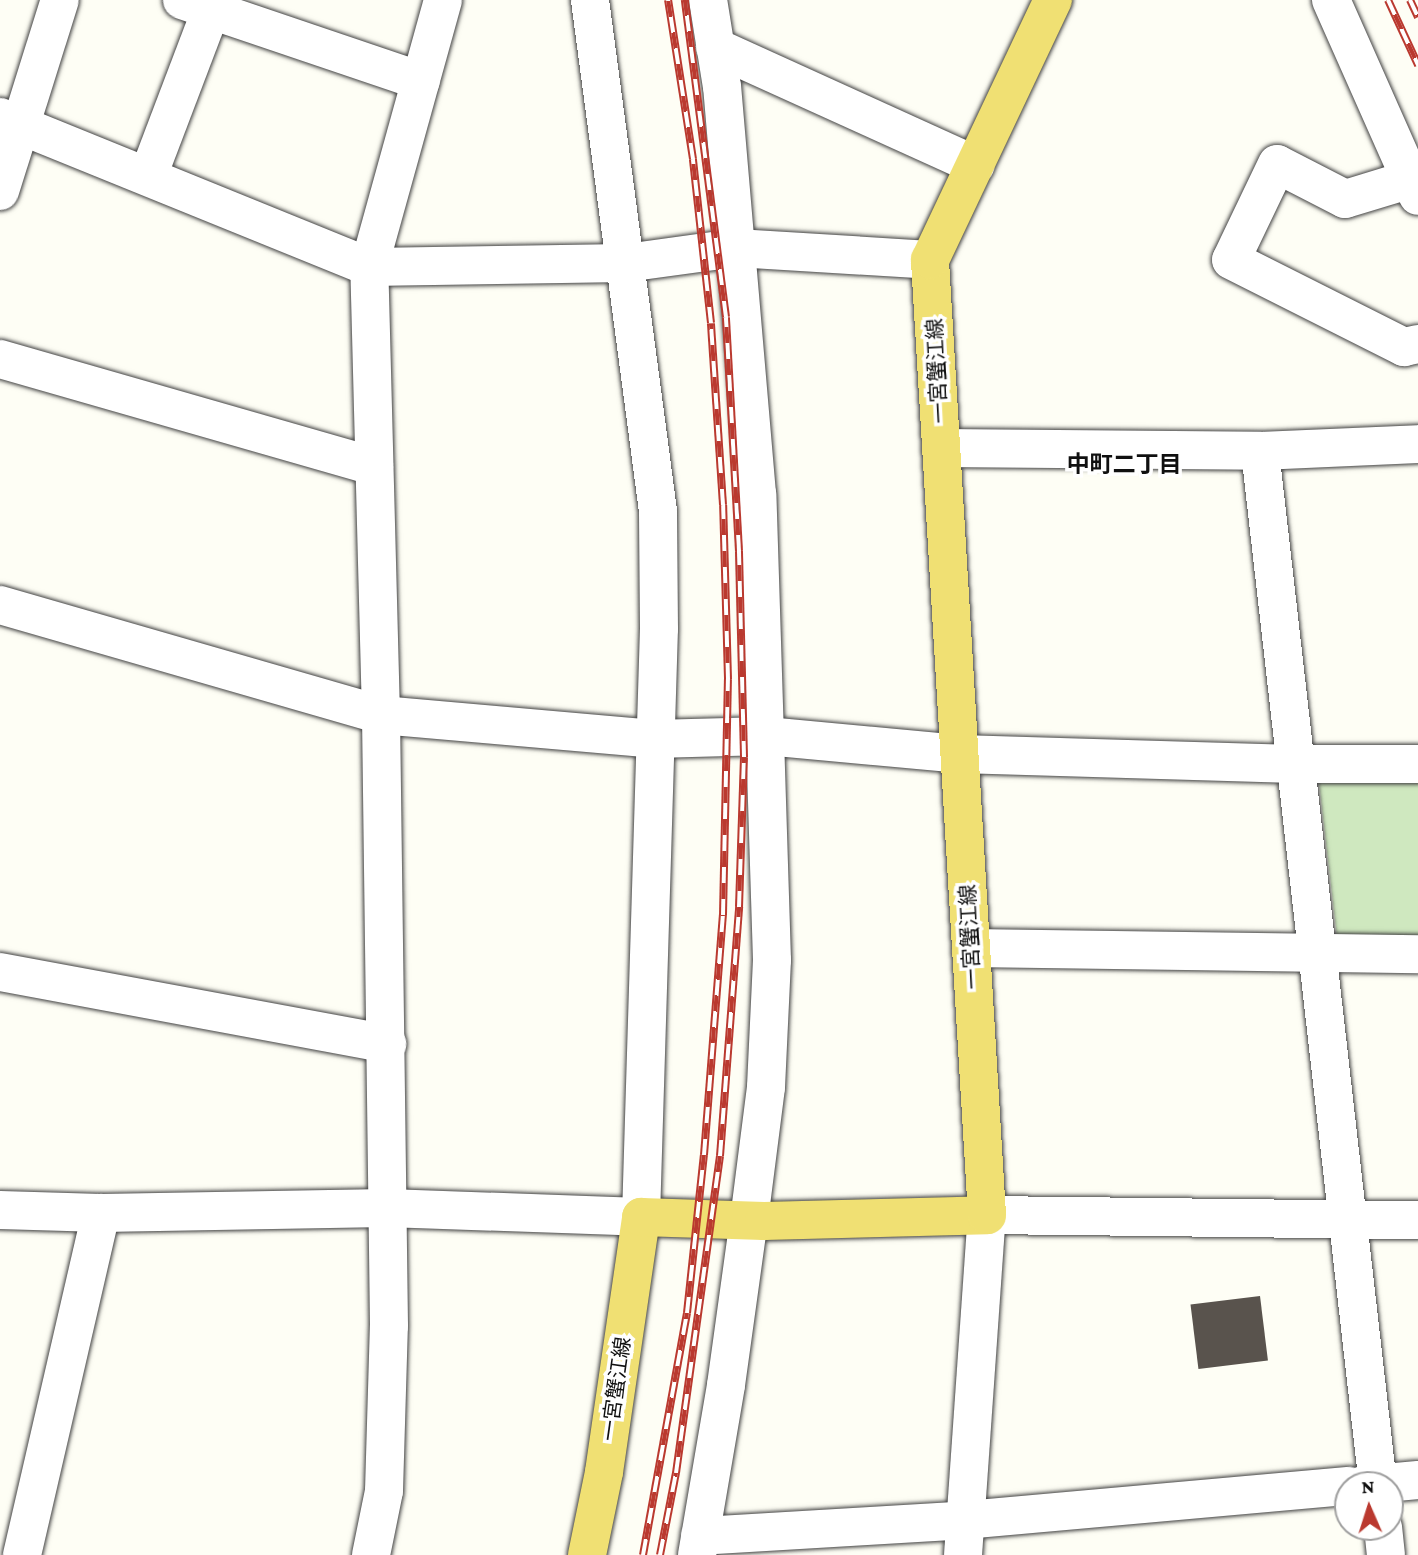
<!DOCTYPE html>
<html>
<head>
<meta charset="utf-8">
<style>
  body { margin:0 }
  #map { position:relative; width:1418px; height:1555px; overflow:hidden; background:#fefef5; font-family:"Crimson Pro","Noto Sans JP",serif }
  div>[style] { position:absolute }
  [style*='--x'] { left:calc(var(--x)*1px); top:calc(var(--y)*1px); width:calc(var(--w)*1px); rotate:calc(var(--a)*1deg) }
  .green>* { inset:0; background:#cfe8bf }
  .building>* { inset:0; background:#59534d; transform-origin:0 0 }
  .roads { filter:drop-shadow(0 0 2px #434343) drop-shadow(0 0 2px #434343) }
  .minor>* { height:38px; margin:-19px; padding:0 19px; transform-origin:19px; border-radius:19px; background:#fff }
  .major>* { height:38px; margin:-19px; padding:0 19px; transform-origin:19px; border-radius:19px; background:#f0e073 }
  .rail>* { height:8px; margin-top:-4px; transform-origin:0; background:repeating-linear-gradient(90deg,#fff 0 16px,#ba392f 0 32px); box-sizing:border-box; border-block:2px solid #ba392f }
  span { translate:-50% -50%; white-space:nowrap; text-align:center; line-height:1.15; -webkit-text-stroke:7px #fff; paint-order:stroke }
  .street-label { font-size:21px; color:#101010 }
  .neighbourhood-label { font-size:23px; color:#101010; font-weight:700 }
  .north { position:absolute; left:1334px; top:1471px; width:70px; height:70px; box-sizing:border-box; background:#fff; border:2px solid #9f9f9f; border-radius:50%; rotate:357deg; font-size:19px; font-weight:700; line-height:28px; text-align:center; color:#101010 }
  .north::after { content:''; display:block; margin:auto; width:24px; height:32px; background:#ba392f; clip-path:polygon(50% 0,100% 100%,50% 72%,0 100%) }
</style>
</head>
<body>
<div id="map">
  <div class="green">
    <i style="clip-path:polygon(1418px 781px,1418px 949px,1338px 946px,1319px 783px)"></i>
  </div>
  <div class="building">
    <i style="left:1260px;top:1296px;width:65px;height:70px;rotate:83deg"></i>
  </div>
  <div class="roads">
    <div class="minor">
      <i style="--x:182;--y:0;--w:252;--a:18.7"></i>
      <i style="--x:1331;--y:0;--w:214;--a:66.1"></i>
      <i style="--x:715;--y:47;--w:286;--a:24.4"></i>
      <i style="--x:0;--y:117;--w:398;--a:22.1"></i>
      <i style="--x:369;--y:267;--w:257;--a:-0.9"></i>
      <i style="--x:626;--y:263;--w:111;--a:-7.8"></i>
      <i style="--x:736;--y:248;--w:194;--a:3.5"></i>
      <i style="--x:148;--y:176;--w:178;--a:-69.2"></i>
      <i style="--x:1411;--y:179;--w:69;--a:163.1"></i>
      <i style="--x:1345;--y:199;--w:76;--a:-152.8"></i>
      <i style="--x:1277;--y:164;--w:106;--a:115.6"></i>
      <i style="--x:1231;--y:260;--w:194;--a:26.7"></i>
      <i style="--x:1404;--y:347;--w:14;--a:-12"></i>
      <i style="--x:0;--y:191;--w:200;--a:-72.6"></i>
      <i style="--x:0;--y:359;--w:389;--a:16"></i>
      <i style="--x:941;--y:448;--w:319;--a:0.5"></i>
      <i style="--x:1260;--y:451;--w:158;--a:-2.5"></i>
      <i style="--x:1260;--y:451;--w:1041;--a:83.49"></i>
      <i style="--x:0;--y:605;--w:397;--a:16.1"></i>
      <i style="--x:381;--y:715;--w:274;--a:5"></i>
      <i style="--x:654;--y:739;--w:112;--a:-1.5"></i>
      <i style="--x:766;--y:736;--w:194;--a:5.3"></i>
      <i style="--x:959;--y:754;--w:336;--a:1.7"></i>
      <i style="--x:1295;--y:764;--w:123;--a:0"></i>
      <i style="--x:971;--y:948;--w:447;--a:0.8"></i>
      <i style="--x:0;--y:972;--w:394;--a:10.5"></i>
      <i style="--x:0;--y:1210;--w:101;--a:1.7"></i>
      <i style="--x:101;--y:1213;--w:286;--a:-1"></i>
      <i style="--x:387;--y:1208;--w:254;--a:2"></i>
      <i style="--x:641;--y:1217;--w:588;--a:-88.25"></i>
      <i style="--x:659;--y:629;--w:118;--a:-90.5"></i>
      <i style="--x:658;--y:511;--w:516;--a:-97.58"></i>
      <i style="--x:1363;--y:1485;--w:55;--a:-5.2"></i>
      <i style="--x:1383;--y:1527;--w:28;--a:84"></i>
      <i style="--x:700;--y:1536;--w:266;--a:-3.4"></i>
      <i style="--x:966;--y:1520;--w:384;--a:-5.1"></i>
      <i style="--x:22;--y:1555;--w:351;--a:-77"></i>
      <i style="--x:371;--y:1555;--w:65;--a:-78.5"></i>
      <i style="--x:384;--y:1491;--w:165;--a:-88.3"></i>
      <i style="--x:389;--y:1326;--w:611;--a:-90.75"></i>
      <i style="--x:381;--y:715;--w:448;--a:-91.5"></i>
      <i style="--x:369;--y:267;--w:277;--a:-74.5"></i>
      <i style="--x:697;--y:1555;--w:172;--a:-80.3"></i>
      <i style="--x:726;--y:1385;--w:167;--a:-82.1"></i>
      <i style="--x:749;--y:1220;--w:134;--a:-82.7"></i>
      <i style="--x:766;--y:1087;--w:127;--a:-87.3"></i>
      <i style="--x:772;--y:960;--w:466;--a:-91.8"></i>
      <i style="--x:757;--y:494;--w:409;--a:-94.9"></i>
      <i style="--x:722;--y:87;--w:88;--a:-99.1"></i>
      <i style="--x:963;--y:1555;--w:341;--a:-86"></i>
      <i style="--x:987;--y:1215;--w:431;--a:0.7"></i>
    </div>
    <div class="major">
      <i style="--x:587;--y:1555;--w:85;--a:-78.4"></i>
      <i style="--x:604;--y:1472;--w:258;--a:-81.7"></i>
      <i style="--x:641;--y:1217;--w:123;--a:1.9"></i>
      <i style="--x:764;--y:1221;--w:223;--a:-1.5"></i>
      <i style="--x:987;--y:1215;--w:957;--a:-93.42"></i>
      <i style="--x:930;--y:260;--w:288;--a:-64.7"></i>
    </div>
  </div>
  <div class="rail">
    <i style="--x:1388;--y:0;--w:72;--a:65.2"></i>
    <i style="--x:1410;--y:0;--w:19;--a:65"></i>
    <i style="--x:643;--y:1555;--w:246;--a:-79.7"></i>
    <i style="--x:687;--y:1313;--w:159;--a:-83.9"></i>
    <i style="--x:704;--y:1155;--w:241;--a:-85.5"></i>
    <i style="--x:723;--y:915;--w:236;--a:-88.8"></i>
    <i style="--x:728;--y:679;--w:174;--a:-91.6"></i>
    <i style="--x:723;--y:505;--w:182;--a:-93.8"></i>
    <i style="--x:711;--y:323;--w:165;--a:-96.3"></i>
    <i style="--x:693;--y:159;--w:161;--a:-98.9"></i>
    <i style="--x:660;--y:1555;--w:84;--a:-79"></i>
    <i style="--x:676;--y:1473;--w:320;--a:-82.1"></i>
    <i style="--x:720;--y:1156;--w:250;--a:-85.6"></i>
    <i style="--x:739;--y:907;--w:150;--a:-88.1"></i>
    <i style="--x:744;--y:757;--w:206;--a:-91.4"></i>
    <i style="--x:739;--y:551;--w:234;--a:-93.2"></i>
    <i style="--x:726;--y:317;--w:320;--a:-97.4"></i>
  </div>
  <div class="street-label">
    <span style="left:937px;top:371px;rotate:-93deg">一宮蟹江線</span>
    <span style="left:970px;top:937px;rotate:-93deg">一宮蟹江線</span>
    <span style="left:616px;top:1389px;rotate:-82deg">一宮蟹江線</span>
  </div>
  <div class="neighbourhood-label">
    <span style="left:1124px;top:464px">中町二丁目</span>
  </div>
  <div class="north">N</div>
</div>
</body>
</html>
